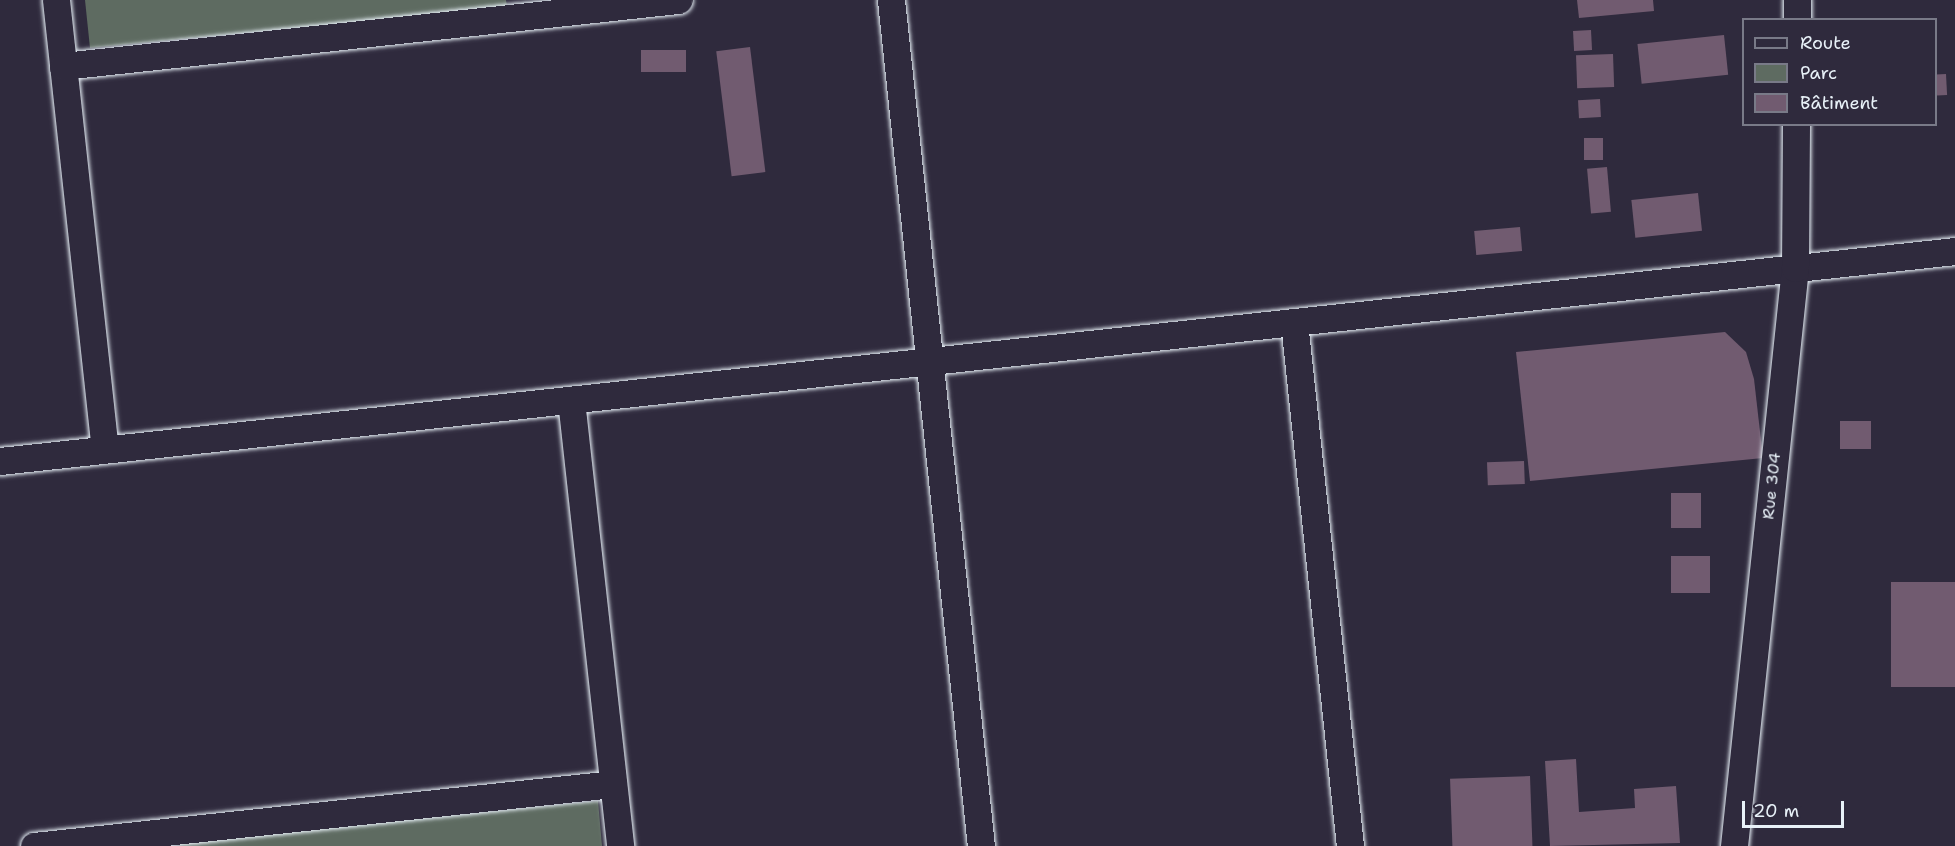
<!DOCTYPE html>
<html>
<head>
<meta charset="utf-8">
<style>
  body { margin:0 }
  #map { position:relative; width:1955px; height:846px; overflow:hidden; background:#2f2a3d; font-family:"Shantell Sans",sans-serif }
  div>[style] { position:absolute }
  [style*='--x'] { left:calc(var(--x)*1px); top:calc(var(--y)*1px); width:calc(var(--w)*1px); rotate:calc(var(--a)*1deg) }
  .green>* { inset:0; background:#5e6b61 }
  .building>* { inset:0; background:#715b70; transform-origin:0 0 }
  .roads { filter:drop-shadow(0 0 2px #e8f1f8) drop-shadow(0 0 2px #e8f1f8) }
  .street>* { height:27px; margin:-13.5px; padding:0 13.5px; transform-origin:13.5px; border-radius:13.5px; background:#2f2a3d }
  span { translate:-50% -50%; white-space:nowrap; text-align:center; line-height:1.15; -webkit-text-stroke:5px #2f2a3d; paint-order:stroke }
  .street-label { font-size:16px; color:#e8f1f8 }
  .legend { position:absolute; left:1742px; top:18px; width:195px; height:108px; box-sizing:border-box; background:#2f2a3d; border:2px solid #797a88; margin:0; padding:8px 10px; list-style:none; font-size:18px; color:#e8f1f8 }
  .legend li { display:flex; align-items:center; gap:12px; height:30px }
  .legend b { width:30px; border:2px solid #797a88 }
  .scale { position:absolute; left:1742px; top:801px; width:102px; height:27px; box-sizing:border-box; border:3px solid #e8f1f8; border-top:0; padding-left:8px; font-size:18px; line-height:21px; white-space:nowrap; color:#e8f1f8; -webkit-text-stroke:4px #2f2a3d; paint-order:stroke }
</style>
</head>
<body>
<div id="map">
  <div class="green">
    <i style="clip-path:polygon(85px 0,506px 0,507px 7px,90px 48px)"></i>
    <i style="clip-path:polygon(598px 801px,602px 846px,180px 846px,180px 842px)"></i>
  </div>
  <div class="building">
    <i style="clip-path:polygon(1577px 0,1653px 0,1654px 11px,1579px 18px)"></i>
    <i style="left:1591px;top:30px;width:20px;height:18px;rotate:87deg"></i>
    <i style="left:1724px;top:35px;width:40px;height:87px;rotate:84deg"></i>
    <i style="left:750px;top:47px;width:126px;height:34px;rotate:83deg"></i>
    <i style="left:686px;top:50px;width:22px;height:45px;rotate:90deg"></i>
    <i style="left:1613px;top:54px;width:33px;height:37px;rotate:88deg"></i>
    <i style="left:1946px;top:74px;width:21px;height:10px;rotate:87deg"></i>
    <i style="left:1600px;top:99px;width:18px;height:22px;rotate:87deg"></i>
    <i style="left:1584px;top:138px;width:19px;height:22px"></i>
    <i style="left:1607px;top:167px;width:45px;height:20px;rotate:85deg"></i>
    <i style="left:1698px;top:193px;width:38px;height:67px;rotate:84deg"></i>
    <i style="left:1520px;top:227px;width:24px;height:46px;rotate:85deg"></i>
    <i style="clip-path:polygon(1725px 332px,1746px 352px,1754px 379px,1763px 458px,1530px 481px,1516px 352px)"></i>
    <i style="left:1871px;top:421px;width:28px;height:31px;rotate:90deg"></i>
    <i style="left:1524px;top:461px;width:23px;height:37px;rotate:88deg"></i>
    <i style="left:1671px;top:493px;width:30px;height:35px"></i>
    <i style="left:1671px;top:556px;width:39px;height:37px"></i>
    <i style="left:1955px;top:582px;width:105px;height:64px;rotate:90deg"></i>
    <i style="clip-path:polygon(1576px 759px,1579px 812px,1635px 808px,1634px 789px,1676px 786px,1680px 843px,1550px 846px,1545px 761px)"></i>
    <i style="left:1530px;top:776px;width:70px;height:80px;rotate:88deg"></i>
  </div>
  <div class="roads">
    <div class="street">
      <i style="--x:56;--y:0;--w:452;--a:83.8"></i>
      <i style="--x:891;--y:0;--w:851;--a:83.93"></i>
      <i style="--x:1797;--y:20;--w:20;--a:-90"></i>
      <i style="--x:63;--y:66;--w:619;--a:-6.13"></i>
      <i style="--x:1294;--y:322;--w:527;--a:83.9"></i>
      <i style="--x:571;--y:400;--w:449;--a:83.7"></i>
      <i style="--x:0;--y:461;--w:1966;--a:-6.13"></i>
      <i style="--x:34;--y:846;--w:582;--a:-6.11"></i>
      <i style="--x:1734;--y:846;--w:581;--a:-83.98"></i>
      <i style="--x:1795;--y:268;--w:144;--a:-89.6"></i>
    </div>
  </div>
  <div class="street-label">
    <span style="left:1772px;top:486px;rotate:-84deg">Rue 304</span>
  </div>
  <ul class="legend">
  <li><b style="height:8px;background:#2f2a3d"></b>Route</li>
  <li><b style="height:16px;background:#5e6b61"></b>Parc</li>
  <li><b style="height:16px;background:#715b70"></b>Bâtiment</li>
  </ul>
  <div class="scale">20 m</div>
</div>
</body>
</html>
